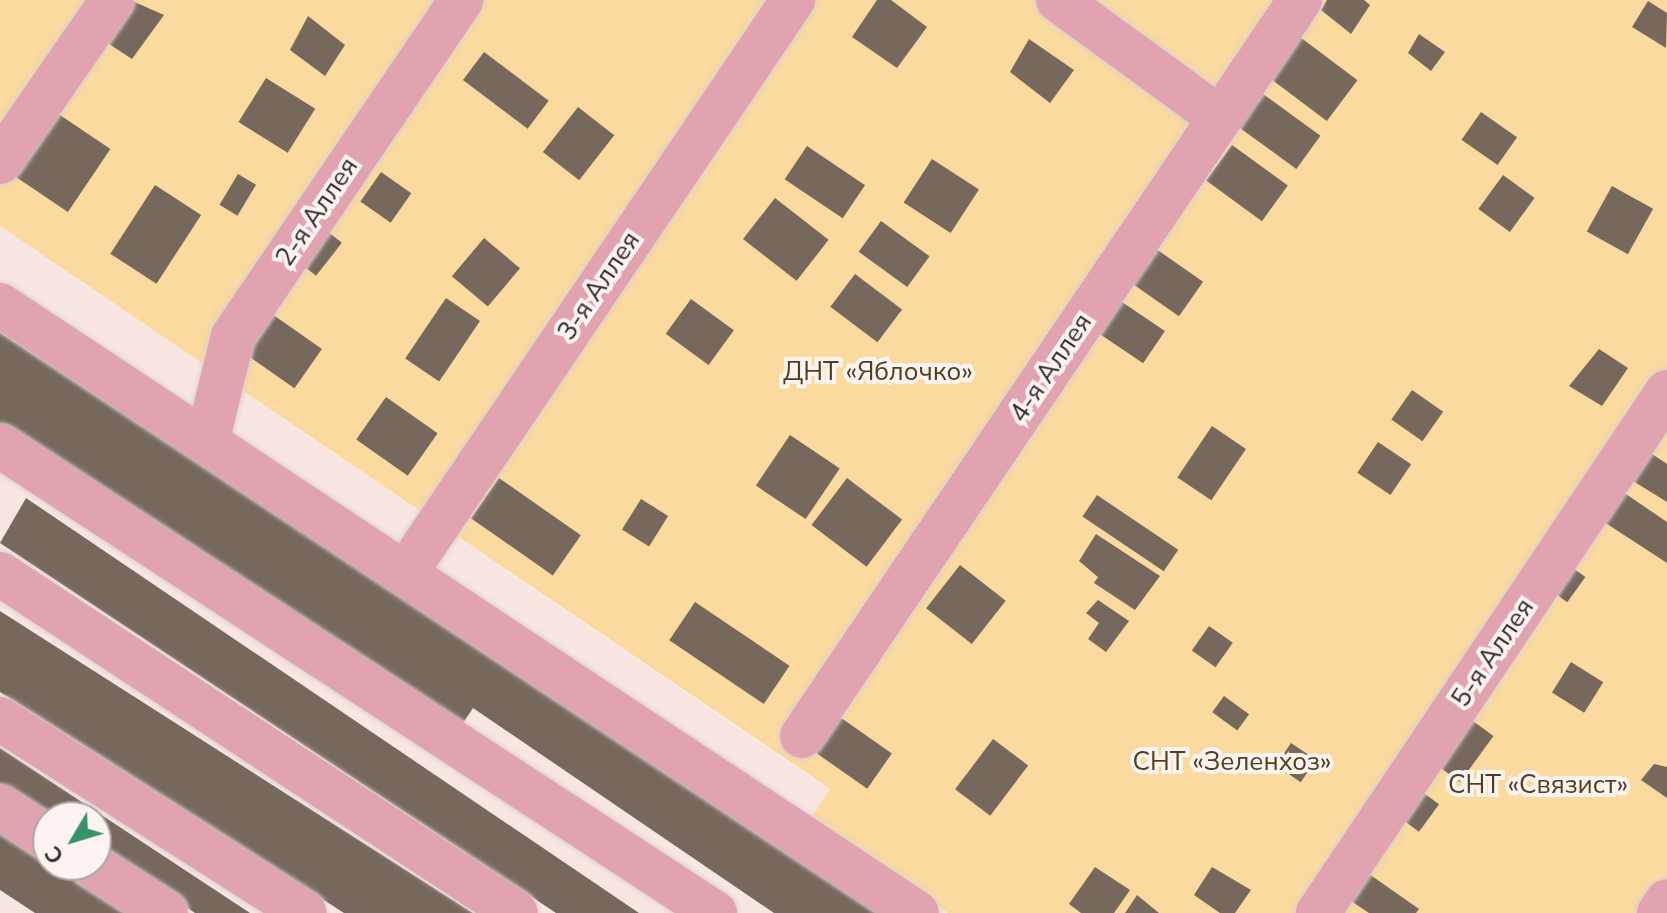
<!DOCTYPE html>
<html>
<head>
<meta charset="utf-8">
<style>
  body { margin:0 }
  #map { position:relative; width:1667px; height:913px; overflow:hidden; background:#fdf4f2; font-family:"Nunito Sans",sans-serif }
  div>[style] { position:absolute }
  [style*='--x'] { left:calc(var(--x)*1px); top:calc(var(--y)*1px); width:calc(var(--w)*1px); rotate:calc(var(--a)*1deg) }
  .built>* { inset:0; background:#f9e6e3 }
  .green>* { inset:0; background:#fada9f }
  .building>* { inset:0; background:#77685e; transform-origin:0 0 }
  .roads { filter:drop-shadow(0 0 2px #d9d0ce) drop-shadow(0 0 2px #d9d0ce) }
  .minor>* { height:44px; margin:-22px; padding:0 22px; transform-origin:22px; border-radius:22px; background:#e1a3b0 }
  span { translate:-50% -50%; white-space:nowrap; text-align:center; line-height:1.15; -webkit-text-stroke:8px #fdf4f2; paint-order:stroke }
  .street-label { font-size:26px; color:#332b29 }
  .park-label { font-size:26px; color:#503f1e }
  .north { position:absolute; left:32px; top:801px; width:80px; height:80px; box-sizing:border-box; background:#fdf4f2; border:2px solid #aca4a2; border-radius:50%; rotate:232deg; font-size:22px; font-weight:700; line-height:32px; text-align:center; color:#332b29 }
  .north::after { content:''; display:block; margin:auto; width:28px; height:36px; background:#389167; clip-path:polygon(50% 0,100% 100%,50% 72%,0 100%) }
</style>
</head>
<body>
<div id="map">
  <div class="built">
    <i style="clip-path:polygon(evenodd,0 226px,830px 790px,812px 818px,948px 913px,0 913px,0 226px,48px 817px,96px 817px,96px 865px,48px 865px,48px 817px)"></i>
  </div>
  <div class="green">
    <i style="clip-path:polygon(0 0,1667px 0,1667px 913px,948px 913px,811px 818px,830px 789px,0 226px)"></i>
  </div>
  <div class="building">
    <i style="clip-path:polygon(130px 0,164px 15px,132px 59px,103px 40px)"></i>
    <i style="clip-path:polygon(877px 0,891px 0,927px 27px,897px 68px,852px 37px)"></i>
    <i style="clip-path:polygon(1327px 0,1364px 0,1370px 5px,1351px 34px,1321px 10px)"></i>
    <i style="clip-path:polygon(1648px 1px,1667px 13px,1666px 48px,1632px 27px)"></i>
    <i style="clip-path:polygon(308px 16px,345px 45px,325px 76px,290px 50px)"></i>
    <i style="left:1292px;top:31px;width:82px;height:51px;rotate:37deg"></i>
    <i style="clip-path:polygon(1419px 34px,1445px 52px,1431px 71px,1408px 53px)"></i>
    <i style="clip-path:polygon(1029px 39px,1074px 70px,1050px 103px,1010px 72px)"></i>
    <i style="left:484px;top:52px;width:81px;height:35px;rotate:37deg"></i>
    <i style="left:266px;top:78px;width:58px;height:52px;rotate:32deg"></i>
    <i style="left:1263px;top:94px;width:71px;height:41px;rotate:36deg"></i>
    <i style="left:578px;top:107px;width:46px;height:57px;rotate:38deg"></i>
    <i style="left:54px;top:111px;width:68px;height:76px;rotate:34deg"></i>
    <i style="left:1481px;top:112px;width:44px;height:34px;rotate:35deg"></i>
    <i style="left:1232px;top:145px;width:69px;height:44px;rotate:36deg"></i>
    <i style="left:807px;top:146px;width:70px;height:40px;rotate:34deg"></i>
    <i style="left:932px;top:159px;width:56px;height:52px;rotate:33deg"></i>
    <i style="left:381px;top:172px;width:37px;height:36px;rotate:35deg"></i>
    <i style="left:238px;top:174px;width:21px;height:36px;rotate:31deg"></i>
    <i style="left:1503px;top:175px;width:39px;height:42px;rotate:36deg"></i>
    <i style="left:155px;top:185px;width:55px;height:82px;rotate:33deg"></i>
    <i style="left:1612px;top:186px;width:47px;height:52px;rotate:29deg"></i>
    <i style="left:775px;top:198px;width:68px;height:52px;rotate:38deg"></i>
    <i style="left:881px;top:221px;width:60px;height:38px;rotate:36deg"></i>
    <i style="left:323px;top:228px;width:24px;height:42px;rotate:38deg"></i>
    <i style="left:484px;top:238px;width:47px;height:50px;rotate:40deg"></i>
    <i style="left:1149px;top:244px;width:66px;height:42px;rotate:35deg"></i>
    <i style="left:855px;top:274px;width:59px;height:41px;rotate:37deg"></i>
    <i style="left:446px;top:298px;width:41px;height:73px;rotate:34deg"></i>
    <i style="left:1116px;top:298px;width:59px;height:39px;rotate:34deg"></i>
    <i style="left:691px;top:299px;width:53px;height:43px;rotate:36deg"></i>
    <i style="left:272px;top:314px;width:61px;height:48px;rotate:35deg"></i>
    <i style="clip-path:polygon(0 332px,885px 913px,774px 913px,473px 708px,461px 726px,0 424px)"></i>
    <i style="clip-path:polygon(1599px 349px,1628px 368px,1602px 406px,1569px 386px)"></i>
    <i style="left:1412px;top:390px;width:38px;height:36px;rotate:35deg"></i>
    <i style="left:386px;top:397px;width:63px;height:52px;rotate:35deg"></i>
    <i style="left:1212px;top:426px;width:41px;height:62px;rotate:34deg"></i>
    <i style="left:790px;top:435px;width:60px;height:61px;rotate:34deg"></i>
    <i style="left:1378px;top:442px;width:40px;height:37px;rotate:34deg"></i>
    <i style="clip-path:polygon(1643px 448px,1667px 464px,1667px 502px,1625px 476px)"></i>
    <i style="left:499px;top:478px;width:100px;height:49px;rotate:35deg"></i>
    <i style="left:847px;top:478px;width:69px;height:59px;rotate:37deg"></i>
    <i style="clip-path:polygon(1620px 490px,1667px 522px,1667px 563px,1601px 520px)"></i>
    <i style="left:1097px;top:495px;width:98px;height:26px;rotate:34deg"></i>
    <i style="clip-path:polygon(26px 498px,639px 913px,556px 913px,0 543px)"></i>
    <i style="left:641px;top:499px;width:32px;height:36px;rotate:32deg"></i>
    <i style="clip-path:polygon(1096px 534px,1160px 576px,1135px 610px,1094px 583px,1098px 577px,1079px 561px)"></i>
    <i style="left:1566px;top:563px;width:24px;height:31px;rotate:36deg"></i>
    <i style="left:960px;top:565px;width:58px;height:55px;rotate:38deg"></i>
    <i style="clip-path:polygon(1098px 600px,1129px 621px,1106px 652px,1088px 639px,1099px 623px,1086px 613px)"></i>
    <i style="left:695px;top:602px;width:114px;height:46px;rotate:34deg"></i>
    <i style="clip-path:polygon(0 611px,473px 913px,344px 913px,0 692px)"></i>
    <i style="left:1209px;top:626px;width:29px;height:30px;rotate:35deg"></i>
    <i style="left:1571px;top:662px;width:38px;height:36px;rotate:32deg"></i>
    <i style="left:1224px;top:696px;width:31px;height:20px;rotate:36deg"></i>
    <i style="left:837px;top:715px;width:67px;height:43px;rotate:35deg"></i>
    <i style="left:1466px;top:716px;width:34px;height:57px;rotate:36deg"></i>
    <i style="left:993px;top:739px;width:44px;height:63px;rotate:37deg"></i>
    <i style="left:1291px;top:743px;width:30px;height:27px;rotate:34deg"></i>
    <i style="clip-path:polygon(0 748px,250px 913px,195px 913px,96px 848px,96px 817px,50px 817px,0 784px)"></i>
    <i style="clip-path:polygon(1654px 764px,1667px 767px,1667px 798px,1641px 780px)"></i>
    <i style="left:1418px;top:789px;width:26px;height:34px;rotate:36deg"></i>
    <i style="clip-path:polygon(0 827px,48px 865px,131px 913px,35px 913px,0 890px)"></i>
    <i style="clip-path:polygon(1095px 867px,1130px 890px,1114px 913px,1081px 913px,1069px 904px)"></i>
    <i style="clip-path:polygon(1212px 867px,1251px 890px,1235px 913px,1220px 913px,1194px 895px)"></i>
    <i style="clip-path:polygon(1369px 874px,1419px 909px,1416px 913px,1369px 913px,1351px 901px)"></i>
    <i style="clip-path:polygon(1137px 895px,1159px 913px,1125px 913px)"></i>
  </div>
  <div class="roads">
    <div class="minor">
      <i style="--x:1058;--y:0;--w:200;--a:36.1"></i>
      <i style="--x:0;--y:162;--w:197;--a:-55.3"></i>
      <i style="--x:0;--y:305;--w:1100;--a:33.55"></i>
      <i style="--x:208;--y:438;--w:105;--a:-76.2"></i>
      <i style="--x:233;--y:336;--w:406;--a:-55.8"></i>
      <i style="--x:0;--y:446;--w:854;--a:33.15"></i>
      <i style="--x:406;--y:572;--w:691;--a:-55.92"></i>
      <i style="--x:0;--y:574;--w:617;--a:33.3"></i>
      <i style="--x:0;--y:719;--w:361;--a:32.5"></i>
      <i style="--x:802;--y:736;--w:889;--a:-55.92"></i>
      <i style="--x:0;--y:807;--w:57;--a:32.9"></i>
      <i style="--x:91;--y:865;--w:89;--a:32.6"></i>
      <i style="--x:1318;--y:913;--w:627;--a:-56.18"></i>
      <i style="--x:1659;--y:913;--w:14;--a:-56"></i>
    </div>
  </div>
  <div class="street-label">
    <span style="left:317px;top:212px;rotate:-56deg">2-я Аллея</span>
    <span style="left:599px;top:286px;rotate:-56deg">3-я Аллея</span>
    <span style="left:1051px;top:368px;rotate:-56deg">4-я Аллея</span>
    <span style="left:1493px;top:653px;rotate:-56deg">5-я Аллея</span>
  </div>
  <div class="park-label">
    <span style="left:878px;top:372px">ДНТ «Яблочко»</span>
    <span style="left:1232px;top:762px">СНТ «Зеленхоз»</span>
    <span style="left:1538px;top:785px">СНТ «Связист»</span>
  </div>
  <div class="north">С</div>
</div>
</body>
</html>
